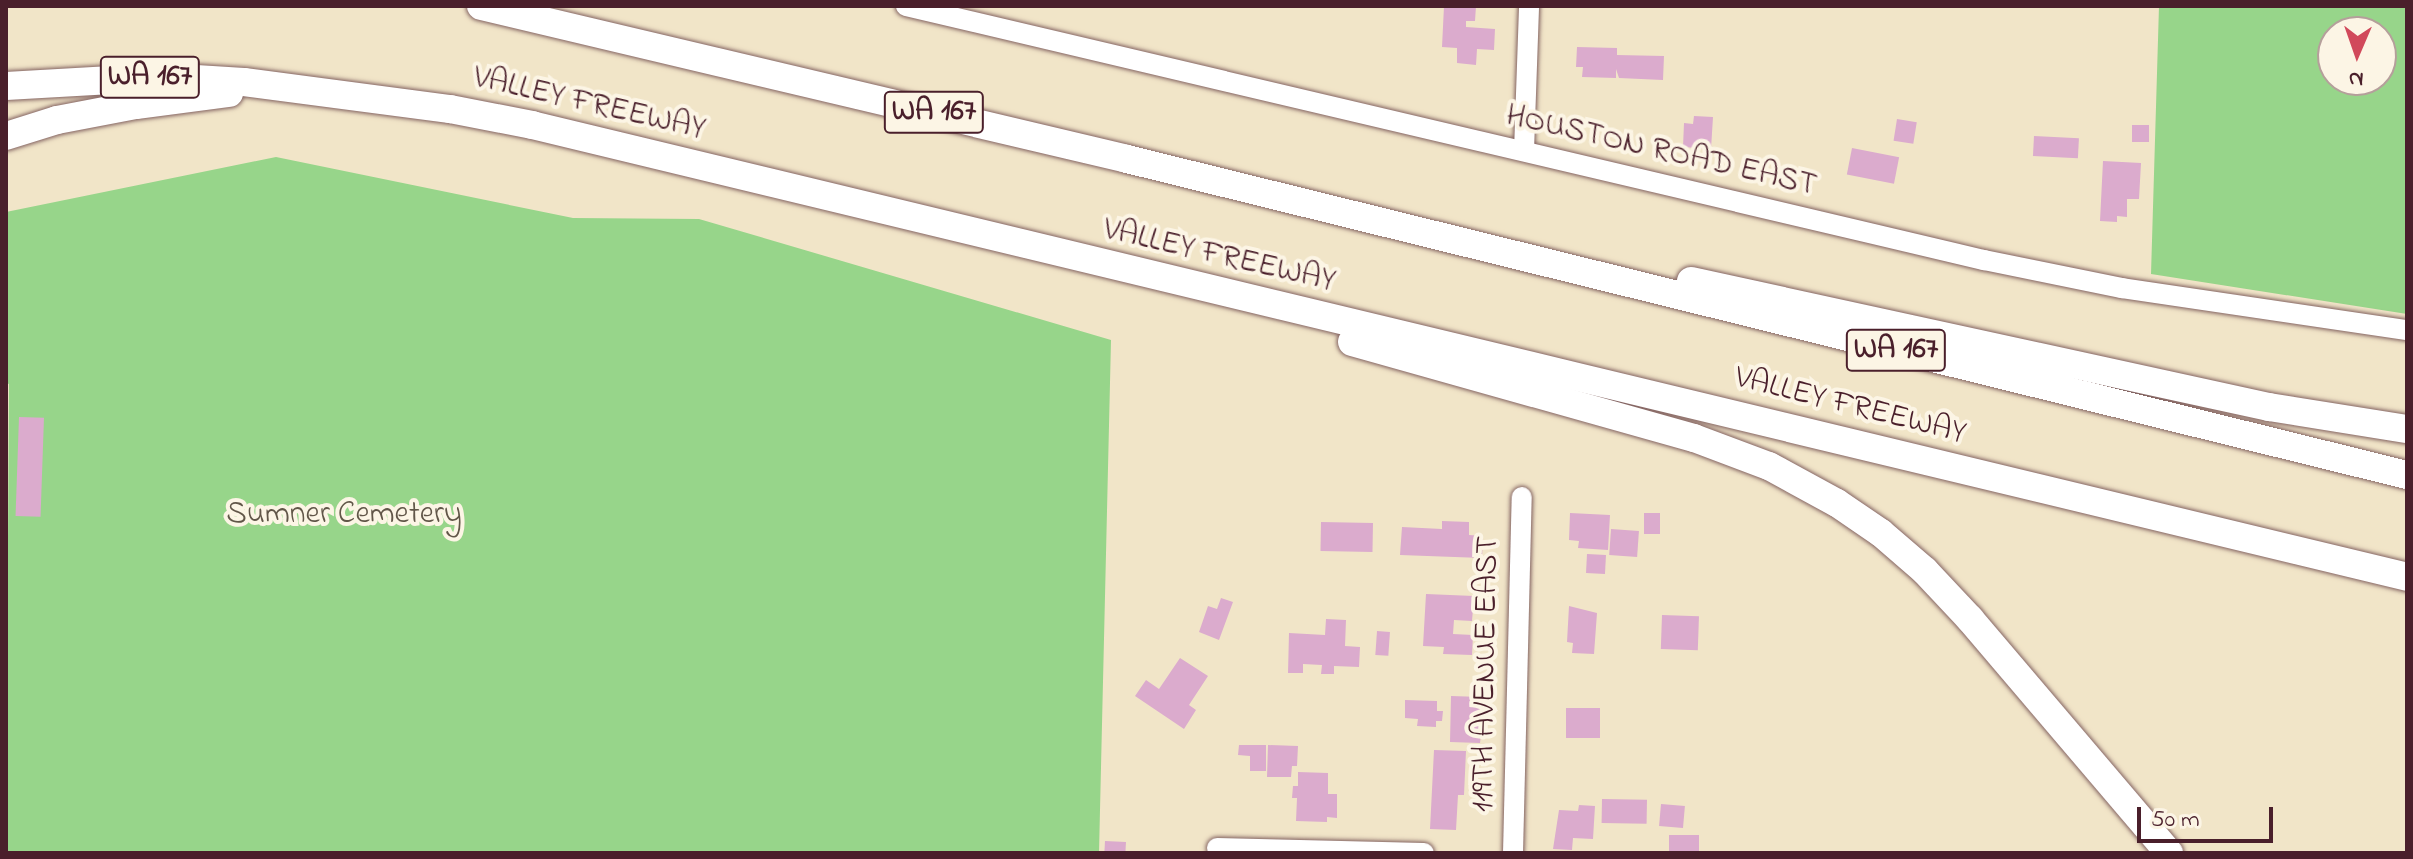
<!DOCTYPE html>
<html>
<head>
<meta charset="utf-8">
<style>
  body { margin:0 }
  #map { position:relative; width:2413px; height:859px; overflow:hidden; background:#f1e5c8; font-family:"Indie Flower",sans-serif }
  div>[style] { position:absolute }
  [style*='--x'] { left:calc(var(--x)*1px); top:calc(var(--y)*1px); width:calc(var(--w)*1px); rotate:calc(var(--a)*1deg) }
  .green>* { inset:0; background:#97d58a }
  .building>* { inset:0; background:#dbabcd; transform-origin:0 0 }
  .roads { filter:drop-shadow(0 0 2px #846462) drop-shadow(0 0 2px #846462) }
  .minor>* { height:20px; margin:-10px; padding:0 10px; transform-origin:10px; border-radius:10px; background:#fff }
  .highway>* { height:28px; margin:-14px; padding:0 14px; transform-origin:14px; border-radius:14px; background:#fff }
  span { translate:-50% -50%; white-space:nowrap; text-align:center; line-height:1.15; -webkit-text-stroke:8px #fcf5e5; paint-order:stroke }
  .shield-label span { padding:2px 6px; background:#fcf5e5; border:2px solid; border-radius:6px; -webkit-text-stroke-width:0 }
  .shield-label { font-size:30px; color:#4a1f2b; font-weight:700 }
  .street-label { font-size:32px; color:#4a1f2b }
  .park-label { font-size:32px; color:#615648 }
  .frame { position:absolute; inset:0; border:8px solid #4a1f2b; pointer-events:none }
  .north { position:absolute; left:2317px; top:16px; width:80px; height:80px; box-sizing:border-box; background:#fcf5e5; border:2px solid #b59f9b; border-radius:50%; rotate:182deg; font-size:22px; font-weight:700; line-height:32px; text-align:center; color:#4a1f2b }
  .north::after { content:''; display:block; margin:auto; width:28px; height:36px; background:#d1495b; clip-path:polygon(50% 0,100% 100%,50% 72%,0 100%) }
  .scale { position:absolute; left:2137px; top:807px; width:136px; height:36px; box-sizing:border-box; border:4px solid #4a1f2b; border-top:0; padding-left:10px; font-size:24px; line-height:28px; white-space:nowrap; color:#4a1f2b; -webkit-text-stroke:6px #fcf5e5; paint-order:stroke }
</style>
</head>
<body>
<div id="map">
  <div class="green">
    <i style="clip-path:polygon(evenodd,2159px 6px,2407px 6px,2407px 314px,2151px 274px,2159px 6px,2333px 32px,2381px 32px,2381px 80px,2333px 80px,2333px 32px)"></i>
    <i style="clip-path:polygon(276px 157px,573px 218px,699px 219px,1111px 340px,1099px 853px,6px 853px,9px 384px,6px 383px,6px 212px)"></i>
  </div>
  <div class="building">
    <i style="clip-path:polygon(1444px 6px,1476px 6px,1475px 21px,1466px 21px,1466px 27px,1495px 29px,1494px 50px,1477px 49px,1476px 65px,1457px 63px,1457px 48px,1442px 47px)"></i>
    <i style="clip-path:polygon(1577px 47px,1617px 48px,1617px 55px,1664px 56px,1663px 80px,1619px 78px,1616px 69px,1616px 78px,1582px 77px,1583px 67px,1576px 67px)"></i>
    <i style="clip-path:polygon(1694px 116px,1713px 117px,1711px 149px,1683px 147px,1684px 123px,1693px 124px)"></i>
    <i style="left:1897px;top:119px;width:20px;height:22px;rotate:9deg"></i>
    <i style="left:2132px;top:125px;width:17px;height:17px"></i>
    <i style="left:2034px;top:136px;width:45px;height:20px;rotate:3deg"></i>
    <i style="left:1852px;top:148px;width:48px;height:27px;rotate:11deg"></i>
    <i style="clip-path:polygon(2103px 161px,2141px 163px,2139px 199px,2127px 199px,2127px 217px,2117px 216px,2117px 222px,2100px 221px)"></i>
    <i style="left:19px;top:417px;width:25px;height:99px;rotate:2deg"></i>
    <i style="clip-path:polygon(1570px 513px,1610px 515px,1608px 550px,1578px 548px,1579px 541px,1569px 540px)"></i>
    <i style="left:1644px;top:513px;width:16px;height:21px"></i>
    <i style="clip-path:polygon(1442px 521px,1469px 522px,1469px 535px,1483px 536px,1482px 558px,1400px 555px,1402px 527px,1442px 529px)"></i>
    <i style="left:1321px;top:522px;width:52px;height:29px;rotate:1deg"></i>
    <i style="left:1611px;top:529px;width:28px;height:26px;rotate:4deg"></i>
    <i style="left:1587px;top:554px;width:19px;height:19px;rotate:3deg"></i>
    <i style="clip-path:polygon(1426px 594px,1474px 596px,1472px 621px,1454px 620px,1453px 634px,1473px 635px,1472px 655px,1443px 654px,1444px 647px,1423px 646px)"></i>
    <i style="clip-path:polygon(1221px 598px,1233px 602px,1219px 640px,1199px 632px,1208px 606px,1217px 609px)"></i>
    <i style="clip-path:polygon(1569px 606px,1597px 613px,1594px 654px,1572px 653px,1573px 643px,1567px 642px)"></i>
    <i style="left:1662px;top:615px;width:37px;height:34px;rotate:2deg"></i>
    <i style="clip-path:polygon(1326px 619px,1346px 620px,1345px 646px,1360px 647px,1359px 667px,1334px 666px,1334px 674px,1321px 674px,1322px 665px,1303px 664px,1303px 673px,1288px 673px,1289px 633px,1325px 635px)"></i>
    <i style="left:1377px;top:631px;width:13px;height:24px;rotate:4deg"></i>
    <i style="clip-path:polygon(1180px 658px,1208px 676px,1189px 705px,1196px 710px,1184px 729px,1135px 696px,1146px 680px,1159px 689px)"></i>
    <i style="clip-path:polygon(1451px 696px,1481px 697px,1480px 712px,1484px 712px,1480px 743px,1450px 742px)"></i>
    <i style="clip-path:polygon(1405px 700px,1437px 701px,1437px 711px,1443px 711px,1442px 721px,1436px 721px,1436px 727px,1417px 726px,1418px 719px,1405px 718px)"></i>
    <i style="left:1566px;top:708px;width:34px;height:30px"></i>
    <i style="clip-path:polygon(1239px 745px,1266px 745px,1266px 771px,1250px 771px,1250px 756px,1238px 755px)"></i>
    <i style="clip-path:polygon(1268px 745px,1298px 746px,1297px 766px,1292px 766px,1291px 777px,1267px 777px)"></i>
    <i style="clip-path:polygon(1434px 750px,1466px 751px,1464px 795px,1458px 795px,1456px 830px,1430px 829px)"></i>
    <i style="clip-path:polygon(1298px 772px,1328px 773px,1328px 794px,1337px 794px,1337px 818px,1327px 817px,1327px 822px,1296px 821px,1297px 798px,1292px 798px,1293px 786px,1298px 786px)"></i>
    <i style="left:1602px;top:799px;width:45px;height:24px;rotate:1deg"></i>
    <i style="left:1661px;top:804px;width:24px;height:22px;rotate:5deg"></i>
    <i style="clip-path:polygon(1579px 805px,1595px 806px,1593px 839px,1573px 838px,1572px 850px,1553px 849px,1559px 810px,1578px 811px)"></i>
    <i style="left:1669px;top:835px;width:30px;height:17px"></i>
    <i style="left:1105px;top:841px;width:21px;height:12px;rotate:3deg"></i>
  </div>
  <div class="roads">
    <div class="minor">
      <i style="--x:906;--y:6;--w:1108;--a:13.26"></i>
      <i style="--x:1984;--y:260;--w:141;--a:11.5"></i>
      <i style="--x:2122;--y:288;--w:288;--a:8.4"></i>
      <i style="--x:1524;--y:151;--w:145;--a:-88"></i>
      <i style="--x:1217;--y:848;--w:207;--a:1.4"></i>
      <i style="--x:1513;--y:853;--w:356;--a:-88.6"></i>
    </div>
    <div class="highway">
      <i style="--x:481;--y:6;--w:664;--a:13.32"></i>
      <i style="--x:1127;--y:159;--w:1318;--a:13.87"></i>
      <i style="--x:6;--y:86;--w:158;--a:-3.3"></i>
      <i style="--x:164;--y:77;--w:80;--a:3.6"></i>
      <i style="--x:244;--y:82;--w:208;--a:7.5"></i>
      <i style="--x:450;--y:109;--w:84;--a:11"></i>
      <i style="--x:532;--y:125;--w:1929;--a:13.55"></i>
      <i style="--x:6;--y:136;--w:53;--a:-17.4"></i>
      <i style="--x:57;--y:120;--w:80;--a:-10.8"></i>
      <i style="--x:136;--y:105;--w:94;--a:-7.4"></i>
      <i style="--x:1691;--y:281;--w:592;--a:12.3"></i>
      <i style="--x:2269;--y:407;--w:140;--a:9.1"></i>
      <i style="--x:1352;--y:342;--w:355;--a:15.7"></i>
      <i style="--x:1694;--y:438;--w:80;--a:20.5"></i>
      <i style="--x:1769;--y:466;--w:77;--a:28.6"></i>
      <i style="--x:1837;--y:503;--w:53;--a:34.3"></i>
      <i style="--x:1881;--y:533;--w:58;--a:40.8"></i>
      <i style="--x:1925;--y:571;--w:66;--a:46.8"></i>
      <i style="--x:1970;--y:619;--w:307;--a:49.6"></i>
    </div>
  </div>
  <div class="shield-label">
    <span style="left:150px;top:77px">WA 167</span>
    <span style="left:934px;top:112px">WA 167</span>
    <span style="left:1896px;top:350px">WA 167</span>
  </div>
  <div class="street-label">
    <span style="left:589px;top:105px;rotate:13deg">VALLEY FREEWAY</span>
    <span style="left:1661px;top:152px;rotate:13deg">HOUSTON ROAD EAST</span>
    <span style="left:1219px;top:257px;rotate:13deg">VALLEY FREEWAY</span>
    <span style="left:1850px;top:407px;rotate:14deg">VALLEY FREEWAY</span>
    <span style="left:1487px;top:674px;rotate:-89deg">119TH AVENUE EAST</span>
  </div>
  <div class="park-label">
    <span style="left:344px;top:515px">Sumner Cemetery</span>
  </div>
  <div class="frame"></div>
  <div class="north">N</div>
  <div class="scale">50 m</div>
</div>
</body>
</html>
